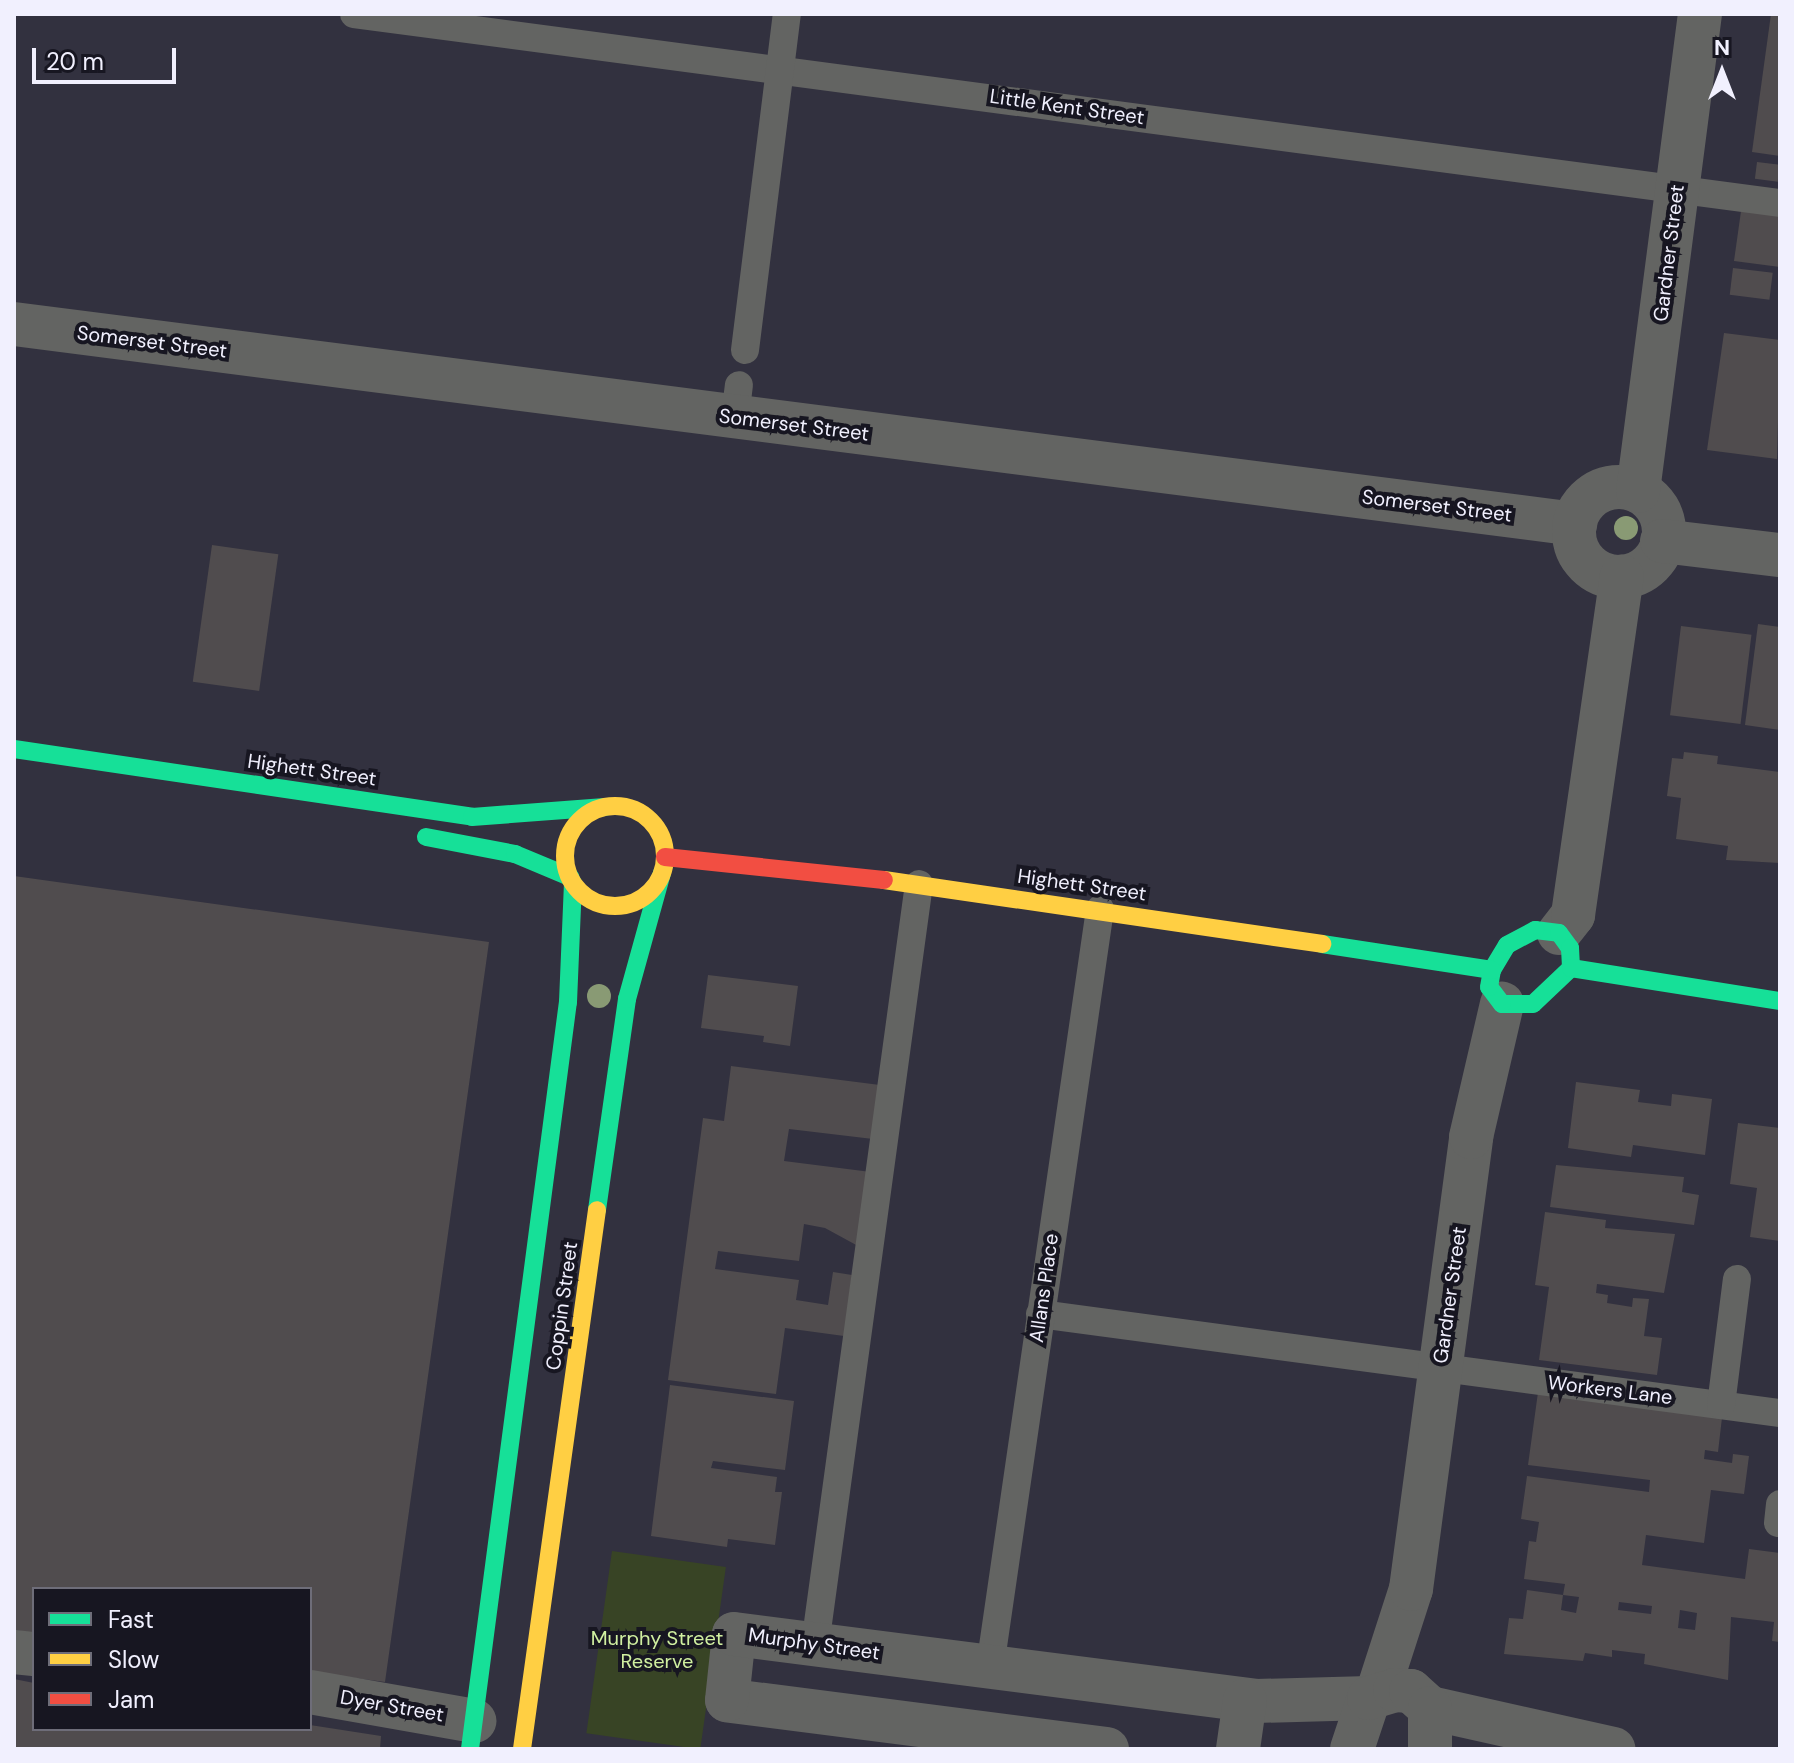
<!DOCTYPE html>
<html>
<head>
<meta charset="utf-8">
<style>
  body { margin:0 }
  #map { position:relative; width:1794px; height:1763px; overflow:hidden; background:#32313f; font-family:"DM Sans",sans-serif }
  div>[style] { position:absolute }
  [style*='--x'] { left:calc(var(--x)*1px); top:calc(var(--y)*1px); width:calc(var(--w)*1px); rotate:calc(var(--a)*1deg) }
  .green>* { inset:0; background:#384425; transform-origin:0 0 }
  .building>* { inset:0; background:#504c4e; transform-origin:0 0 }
  .lane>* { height:28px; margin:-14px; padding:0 14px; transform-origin:14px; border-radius:14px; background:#636462 }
  .street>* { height:44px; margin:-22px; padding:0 22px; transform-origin:22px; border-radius:22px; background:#636462 }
  .street>.ring { margin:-22px; padding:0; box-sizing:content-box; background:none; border:44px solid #636462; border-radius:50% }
  .fast>* { height:18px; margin:-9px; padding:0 9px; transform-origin:9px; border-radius:9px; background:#16e098 }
  .slow>* { height:18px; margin:-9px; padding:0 9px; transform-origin:9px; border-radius:9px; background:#ffcf43 }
  .slow>.ring { margin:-9px; padding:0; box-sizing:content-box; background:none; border:18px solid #ffcf43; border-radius:50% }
  .jam>* { height:18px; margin:-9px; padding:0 9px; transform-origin:9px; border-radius:9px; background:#f24e42 }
  .trees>* { width:24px; height:24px; margin:-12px; border-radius:50%; background:#899a74 }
  span { translate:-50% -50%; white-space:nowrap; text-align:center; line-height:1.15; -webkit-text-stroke:8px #171621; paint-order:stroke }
  .street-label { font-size:20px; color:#f1f0fe }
  .park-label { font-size:20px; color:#d0efa0 }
  .frame { position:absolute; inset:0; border:16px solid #f1f0fe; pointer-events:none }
  .legend { position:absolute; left:32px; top:1587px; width:280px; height:144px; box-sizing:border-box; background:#171621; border:2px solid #6e6d79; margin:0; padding:10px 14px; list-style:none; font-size:24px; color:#f1f0fe }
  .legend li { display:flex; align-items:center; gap:16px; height:40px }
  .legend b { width:40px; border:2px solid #6e6d79 }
  .north { position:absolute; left:1682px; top:32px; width:80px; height:80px; -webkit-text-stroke:6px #171621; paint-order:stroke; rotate:0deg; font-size:22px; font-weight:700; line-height:32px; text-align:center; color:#f1f0fe }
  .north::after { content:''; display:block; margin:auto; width:28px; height:36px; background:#f1f0fe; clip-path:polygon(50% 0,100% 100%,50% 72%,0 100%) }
  .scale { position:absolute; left:32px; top:48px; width:144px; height:36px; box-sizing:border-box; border:4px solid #f1f0fe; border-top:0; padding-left:10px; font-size:24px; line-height:28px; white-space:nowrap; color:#f1f0fe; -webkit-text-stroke:6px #171621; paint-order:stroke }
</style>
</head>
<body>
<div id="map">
  <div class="green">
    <i style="left:612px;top:1551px;width:115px;height:184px;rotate:8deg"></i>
  </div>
  <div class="building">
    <i style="clip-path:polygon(1771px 14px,1780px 14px,1780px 156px,1752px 152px)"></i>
    <i style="left:1757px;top:162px;width:23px;height:17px;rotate:7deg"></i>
    <i style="clip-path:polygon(1742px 204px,1780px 209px,1780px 267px,1734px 261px)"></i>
    <i style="left:1733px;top:268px;width:40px;height:27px;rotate:7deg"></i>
    <i style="clip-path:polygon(1724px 333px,1780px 340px,1777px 459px,1707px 450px)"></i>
    <i style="left:212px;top:545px;width:67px;height:138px;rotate:8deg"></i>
    <i style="clip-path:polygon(1758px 624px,1780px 627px,1780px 730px,1745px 725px)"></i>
    <i style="left:1681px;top:626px;width:71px;height:90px;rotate:7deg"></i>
    <i style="clip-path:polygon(1684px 752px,1718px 756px,1717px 764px,1780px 772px,1780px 863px,1726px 860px,1728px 846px,1676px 839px,1681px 798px,1667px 796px,1672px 758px,1683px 759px)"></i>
    <i style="clip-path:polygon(14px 876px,489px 942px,385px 1682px,310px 1672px,310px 1589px,34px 1589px,34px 1633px,14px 1630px)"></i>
    <i style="clip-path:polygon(708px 975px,798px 986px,790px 1046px,763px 1042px,764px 1036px,701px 1028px)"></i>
    <i style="clip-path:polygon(731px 1066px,880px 1085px,873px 1139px,789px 1129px,784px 1161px,871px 1172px,858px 1246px,825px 1228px,804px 1224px,799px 1261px,718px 1251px,715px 1269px,799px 1280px,796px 1300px,828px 1305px,833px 1272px,852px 1275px,844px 1336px,785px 1328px,776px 1394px,668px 1380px,703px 1118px,724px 1121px)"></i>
    <i style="clip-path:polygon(1576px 1082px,1640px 1090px,1638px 1102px,1671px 1106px,1672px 1094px,1712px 1099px,1705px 1155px,1633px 1145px,1631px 1157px,1568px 1148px)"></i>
    <i style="clip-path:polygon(1738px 1123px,1780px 1128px,1780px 1241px,1750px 1237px,1757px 1188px,1730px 1184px)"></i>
    <i style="clip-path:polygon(1556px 1165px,1684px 1177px,1682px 1192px,1699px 1195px,1694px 1225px,1550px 1207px)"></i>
    <i style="clip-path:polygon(1545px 1212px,1606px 1220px,1605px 1228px,1675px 1234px,1664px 1293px,1597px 1284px,1596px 1293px,1608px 1295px,1607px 1303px,1632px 1307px,1633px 1298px,1649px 1299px,1644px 1336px,1662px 1338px,1657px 1375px,1539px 1360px,1549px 1287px,1535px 1285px)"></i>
    <i style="clip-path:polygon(670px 1385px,794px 1401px,785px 1470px,713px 1461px,711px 1468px,777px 1477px,775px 1492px,782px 1492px,775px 1545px,728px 1539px,727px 1547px,651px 1536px)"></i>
    <i style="clip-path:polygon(evenodd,1539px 1385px,1723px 1409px,1718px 1452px,1705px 1450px,1704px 1459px,1732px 1463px,1733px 1454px,1749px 1456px,1744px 1494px,1711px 1490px,1704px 1543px,1646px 1535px,1642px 1565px,1745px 1579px,1749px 1549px,1780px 1553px,1780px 1642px,1772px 1641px,1774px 1622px,1731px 1617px,1728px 1680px,1644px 1664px,1645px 1654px,1612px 1650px,1612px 1657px,1585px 1653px,1583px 1661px,1504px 1654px,1509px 1618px,1523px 1619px,1527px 1590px,1563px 1595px,1561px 1610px,1576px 1613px,1579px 1597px,1563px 1595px,1565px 1584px,1524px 1579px,1529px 1541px,1536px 1542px,1539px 1522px,1521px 1519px,1527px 1476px,1649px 1492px,1650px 1480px,1528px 1465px,1539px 1385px,1619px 1602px,1652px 1606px,1651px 1614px,1618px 1610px,1619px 1602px,1539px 1385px,1680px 1610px,1697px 1613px,1695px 1630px,1678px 1628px,1680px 1610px)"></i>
    <i style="clip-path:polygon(14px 1679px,34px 1683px,34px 1729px,310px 1725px,381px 1736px,380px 1749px,14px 1749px)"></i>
  </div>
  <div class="lane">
    <i style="--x:354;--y:14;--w:1438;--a:7.55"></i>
    <i style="--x:745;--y:350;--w:339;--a:-82.9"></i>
    <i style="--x:735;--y:417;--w:32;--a:-83"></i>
    <i style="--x:1040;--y:1314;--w:747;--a:7.62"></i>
    <i style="--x:1721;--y:1405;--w:127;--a:-82.8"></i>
    <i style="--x:1778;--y:1523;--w:19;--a:-84"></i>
    <i style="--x:815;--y:1645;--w:768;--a:-82.22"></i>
    <i style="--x:990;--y:1667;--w:766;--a:-81.74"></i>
  </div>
  <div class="street">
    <i style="--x:14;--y:324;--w:1574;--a:7.3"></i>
    <i class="ring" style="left:1574px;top:487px;width:46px;height:46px"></i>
    <i style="--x:1638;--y:491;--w:481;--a:-82.6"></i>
    <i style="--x:1662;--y:541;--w:119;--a:6.8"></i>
    <i style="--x:1559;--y:933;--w:23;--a:-52"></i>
    <i style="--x:1573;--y:915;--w:342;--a:-81.8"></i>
    <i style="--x:14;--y:1652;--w:20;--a:6"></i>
    <i style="--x:1378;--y:1691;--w:107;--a:-72.1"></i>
    <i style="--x:1411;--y:1589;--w:456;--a:-82.4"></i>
    <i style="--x:1471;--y:1137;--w:137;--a:-76.9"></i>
    <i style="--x:310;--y:1692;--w:167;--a:10"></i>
    <i style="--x:1430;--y:1708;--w:188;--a:12.6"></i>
    <i style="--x:1107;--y:1749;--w:383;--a:-172.7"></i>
    <i style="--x:727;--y:1700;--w:66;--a:-83.9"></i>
    <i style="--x:734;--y:1634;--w:526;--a:7.31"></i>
    <i style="--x:1256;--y:1701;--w:113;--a:-1.5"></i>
    <i style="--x:1238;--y:1749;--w:49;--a:-81.9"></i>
    <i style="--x:1352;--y:1749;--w:54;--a:-71.6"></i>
    <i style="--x:1369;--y:1698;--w:27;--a:-17"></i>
    <i style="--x:1395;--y:1690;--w:16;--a:4"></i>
    <i style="--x:1411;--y:1691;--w:25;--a:42"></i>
    <i style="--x:1430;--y:1708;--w:41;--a:90"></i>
  </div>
  <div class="fast">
    <i style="--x:14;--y:749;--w:463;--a:8.4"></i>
    <i style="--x:472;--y:817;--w:133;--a:-4.3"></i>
    <i style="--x:426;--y:837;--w:91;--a:10.8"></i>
    <i style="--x:515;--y:854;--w:60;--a:22.7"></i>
    <i style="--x:1535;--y:930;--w:24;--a:7"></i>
    <i style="--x:1559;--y:933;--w:19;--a:54"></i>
    <i style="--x:1570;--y:948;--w:20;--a:87"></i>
    <i style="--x:1571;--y:968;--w:52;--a:136.5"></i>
    <i style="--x:1533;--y:1004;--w:31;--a:180"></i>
    <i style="--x:1502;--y:1004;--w:21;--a:-127"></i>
    <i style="--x:1489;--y:987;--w:17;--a:-80"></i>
    <i style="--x:1492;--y:970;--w:29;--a:-59"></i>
    <i style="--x:1507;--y:945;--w:32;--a:-28"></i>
    <i style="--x:1322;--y:944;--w:172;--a:8.7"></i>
    <i style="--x:1571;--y:968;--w:212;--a:9"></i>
    <i style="--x:597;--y:1210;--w:213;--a:-81.9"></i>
    <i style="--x:627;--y:999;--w:131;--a:-74.5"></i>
    <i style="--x:470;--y:1749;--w:753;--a:-82.53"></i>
    <i style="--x:568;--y:1002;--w:119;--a:-87.6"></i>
  </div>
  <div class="slow">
    <i class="ring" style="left:565px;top:806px;width:82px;height:82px"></i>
    <i style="--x:884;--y:880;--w:443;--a:8.3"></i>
    <i style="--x:522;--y:1749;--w:544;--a:-82.08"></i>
  </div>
  <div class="jam">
    <i style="--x:665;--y:857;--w:220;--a:6"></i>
  </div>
  <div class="trees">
    <i style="left:1626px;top:528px"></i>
    <i style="left:599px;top:996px"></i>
  </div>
  <div class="street-label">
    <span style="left:1067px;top:107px;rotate:8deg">Little Kent Street</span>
    <span style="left:1669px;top:253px;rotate:-83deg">Gardner Street</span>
    <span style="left:152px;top:342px;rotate:7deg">Somerset Street</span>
    <span style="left:794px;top:425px;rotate:7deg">Somerset Street</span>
    <span style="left:1437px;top:506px;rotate:7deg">Somerset Street</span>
    <span style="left:312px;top:770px;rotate:8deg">Highett Street</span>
    <span style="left:1082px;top:885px;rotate:8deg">Highett Street</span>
    <span style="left:1044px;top:1288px;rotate:-82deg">Allans Place</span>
    <span style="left:1450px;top:1295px;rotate:-82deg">Gardner Street</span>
    <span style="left:562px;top:1306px;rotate:-82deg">Coppin Street</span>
    <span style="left:1610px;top:1390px;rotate:7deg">Workers Lane</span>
    <span style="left:814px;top:1644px;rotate:8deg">Murphy Street</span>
    <span style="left:392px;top:1706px;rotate:10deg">Dyer Street</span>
  </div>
  <div class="park-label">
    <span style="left:657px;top:1650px">Murphy Street<br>Reserve</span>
  </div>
  <div class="frame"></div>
  <ul class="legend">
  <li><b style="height:10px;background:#16e098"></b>Fast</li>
  <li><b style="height:10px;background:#ffcf43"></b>Slow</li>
  <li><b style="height:10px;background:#f24e42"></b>Jam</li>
  </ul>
  <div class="north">N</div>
  <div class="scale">20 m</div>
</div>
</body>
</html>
